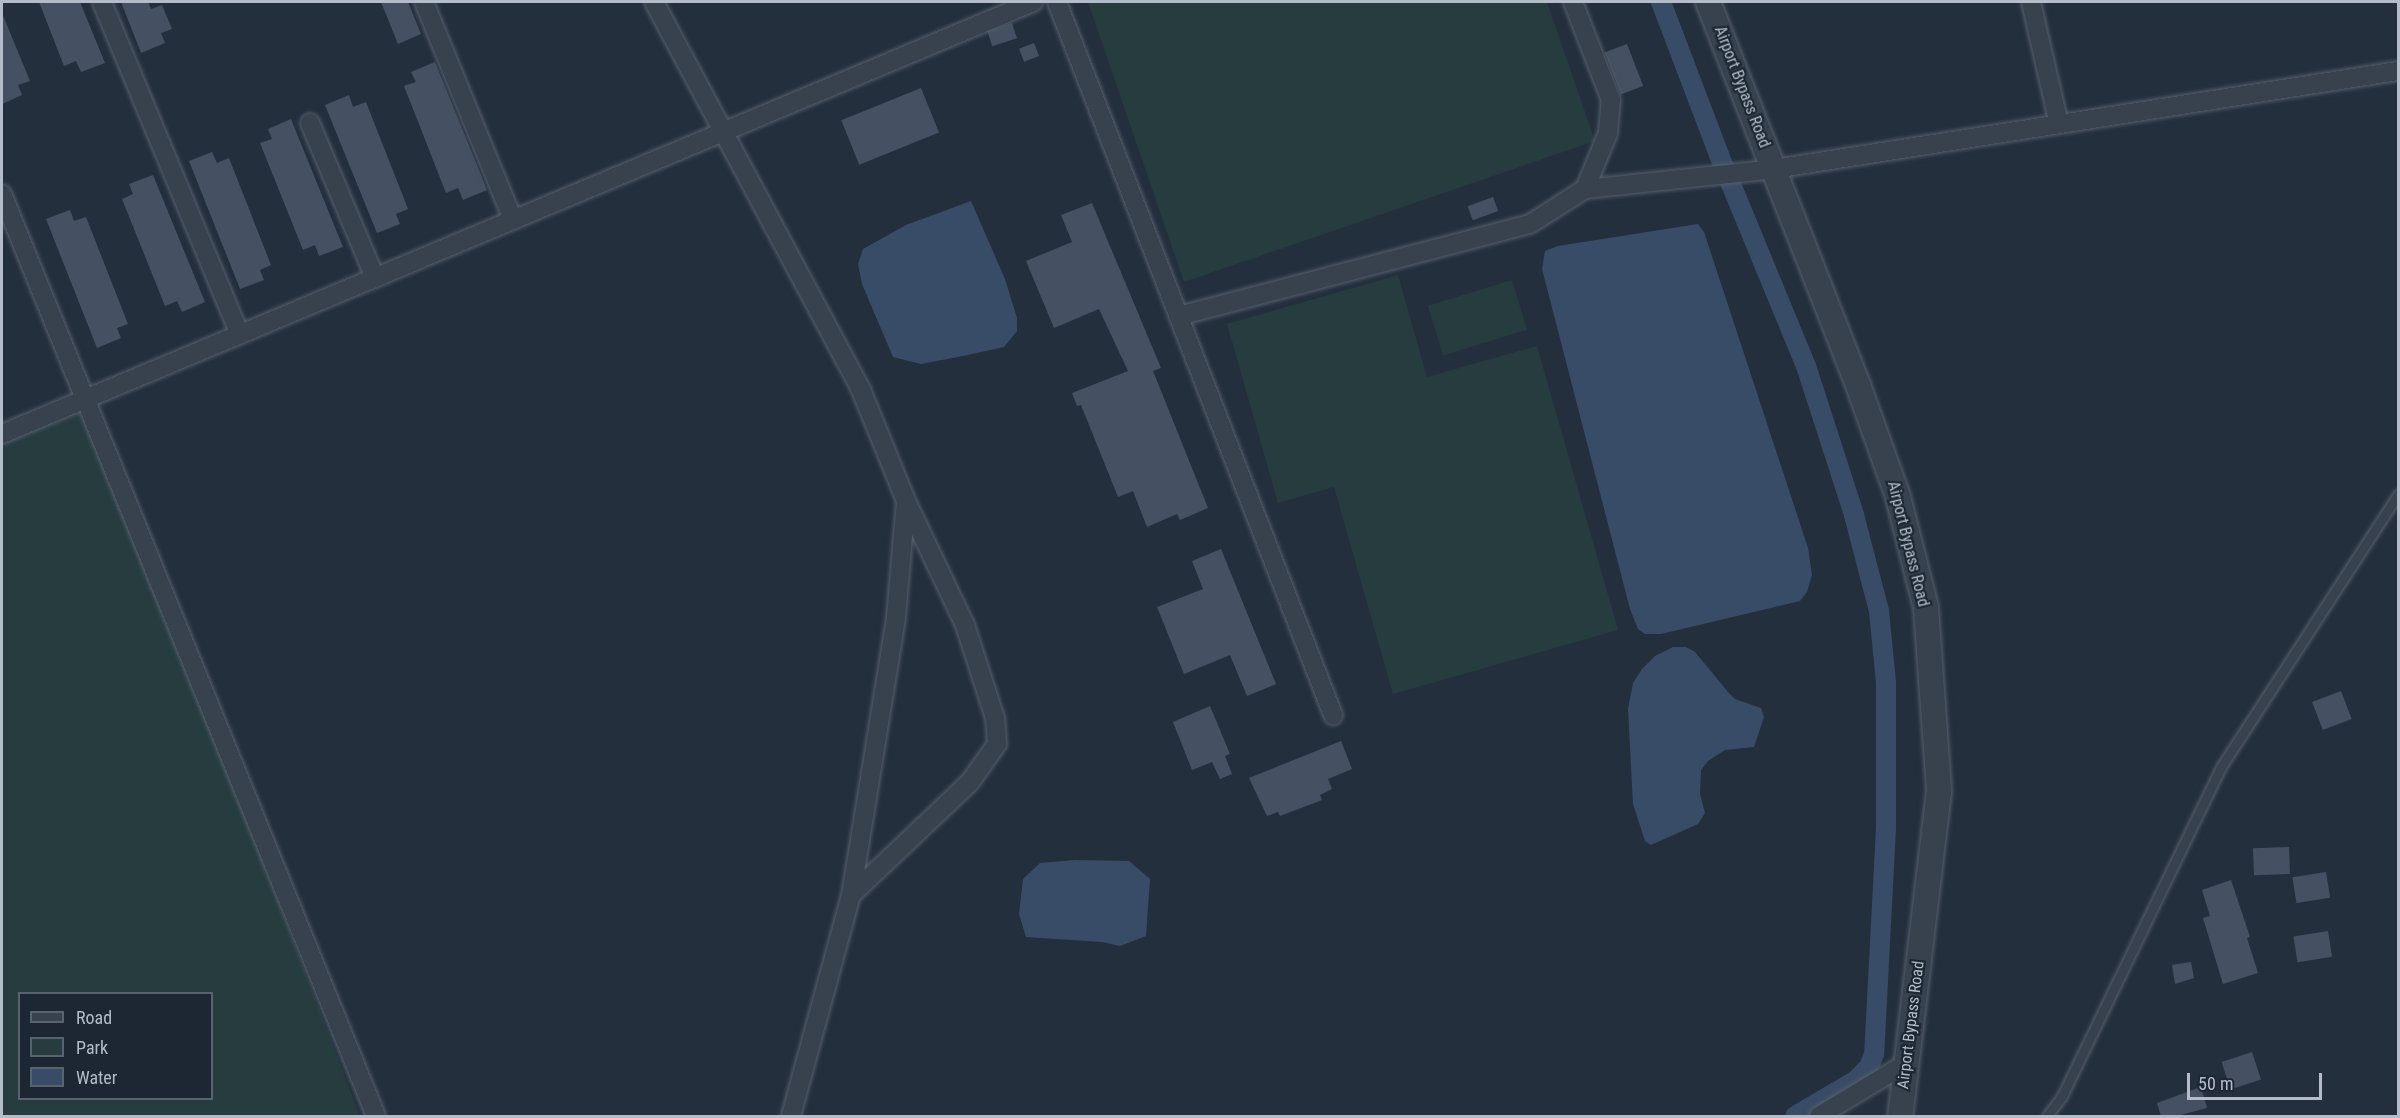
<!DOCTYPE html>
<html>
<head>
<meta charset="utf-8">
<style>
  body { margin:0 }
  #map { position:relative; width:2400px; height:1118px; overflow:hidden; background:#242f3e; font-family:"Roboto Condensed",sans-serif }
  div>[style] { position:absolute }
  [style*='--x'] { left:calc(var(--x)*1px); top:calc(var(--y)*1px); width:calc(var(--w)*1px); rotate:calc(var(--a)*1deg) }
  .green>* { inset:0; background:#263c3f; transform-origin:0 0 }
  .water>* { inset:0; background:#394c67 }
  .canal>* { height:20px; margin:-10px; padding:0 10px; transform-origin:10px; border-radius:10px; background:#394c67 }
  .building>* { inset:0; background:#455162; transform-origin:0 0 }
  .roads { filter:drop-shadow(0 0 2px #565f6c) drop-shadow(0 0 2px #565f6c) }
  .service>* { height:9px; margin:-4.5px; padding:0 4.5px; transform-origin:4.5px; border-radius:4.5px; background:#38414e }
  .minor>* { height:18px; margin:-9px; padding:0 9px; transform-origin:9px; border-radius:9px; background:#38414e }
  .tertiary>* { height:24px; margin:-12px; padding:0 12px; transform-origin:12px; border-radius:12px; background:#38414e }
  span { translate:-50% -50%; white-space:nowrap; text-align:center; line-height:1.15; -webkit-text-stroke:4.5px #1d2633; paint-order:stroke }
  .street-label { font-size:16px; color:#b4bcc9 }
  .frame { position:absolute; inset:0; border:3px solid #b4bcc9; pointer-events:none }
  .legend { position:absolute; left:18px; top:992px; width:195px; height:108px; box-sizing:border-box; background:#1d2633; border:2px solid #59626f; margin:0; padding:8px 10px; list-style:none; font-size:18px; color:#b4bcc9 }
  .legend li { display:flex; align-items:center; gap:12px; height:30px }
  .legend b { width:30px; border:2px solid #59626f }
  .scale { position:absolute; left:2187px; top:1073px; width:135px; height:27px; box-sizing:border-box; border:3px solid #b4bcc9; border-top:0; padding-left:8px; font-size:18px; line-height:21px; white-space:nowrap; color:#b4bcc9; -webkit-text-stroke:4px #1d2633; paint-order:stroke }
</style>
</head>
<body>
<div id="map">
  <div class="green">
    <i style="clip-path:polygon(1088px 2px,1547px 2px,1595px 141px,1184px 282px)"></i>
    <i style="clip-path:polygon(1398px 275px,1427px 377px,1537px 346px,1618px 630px,1393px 694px,1334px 487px,1278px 503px,1227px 324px)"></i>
    <i style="left:1512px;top:280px;width:52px;height:88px;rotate:73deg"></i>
    <i style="clip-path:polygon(evenodd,86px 399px,360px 1116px,2px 1116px,2px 434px,86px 399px,20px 994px,212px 994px,212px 1098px,20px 1098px,20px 994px)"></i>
  </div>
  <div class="water">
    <i style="clip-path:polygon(971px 201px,1005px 279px,1017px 318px,1017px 331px,1004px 347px,963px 356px,921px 364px,893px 357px,862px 284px,858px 264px,863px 249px,906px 225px)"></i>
    <i style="clip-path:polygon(1698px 224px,1704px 232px,1808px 548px,1812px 575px,1807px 592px,1800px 601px,1661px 634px,1645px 634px,1638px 629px,1630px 609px,1542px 269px,1545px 251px,1558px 246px)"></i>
    <i style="clip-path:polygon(1673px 647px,1686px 647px,1695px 652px,1728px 692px,1735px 699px,1761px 708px,1764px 717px,1754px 747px,1725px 750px,1708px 761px,1701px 770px,1700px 794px,1705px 813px,1698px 824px,1651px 845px,1645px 841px,1633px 804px,1628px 709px,1633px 683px,1642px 669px,1655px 656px)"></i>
    <i style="clip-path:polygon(1075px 860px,1129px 861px,1150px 879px,1146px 936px,1120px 946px,1102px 942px,1026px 937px,1019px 914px,1023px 879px,1040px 863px)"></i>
  </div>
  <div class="canal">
    <i style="--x:1661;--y:2;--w:164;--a:69.2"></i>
    <i style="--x:1719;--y:155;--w:228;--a:67.6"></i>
    <i style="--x:1806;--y:366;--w:157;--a:72.1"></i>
    <i style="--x:1854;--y:515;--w:99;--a:75.4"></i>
    <i style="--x:1879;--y:611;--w:72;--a:84.4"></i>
    <i style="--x:1886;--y:683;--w:145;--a:90"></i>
    <i style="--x:1886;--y:828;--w:226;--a:93"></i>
    <i style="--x:1874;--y:1054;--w:14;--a:111"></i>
    <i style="--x:1869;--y:1067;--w:20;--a:135"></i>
    <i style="--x:1855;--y:1081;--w:69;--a:149.7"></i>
  </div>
  <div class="building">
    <i style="clip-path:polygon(39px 2px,80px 2px,105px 63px,81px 72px,76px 61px,64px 66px)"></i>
    <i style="clip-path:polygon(121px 2px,148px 2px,151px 9px,162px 5px,172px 29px,161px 33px,165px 43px,141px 53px)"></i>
    <i style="clip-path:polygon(381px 2px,408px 2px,421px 34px,398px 44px)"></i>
    <i style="clip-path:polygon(2px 13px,30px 81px,18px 85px,22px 95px,2px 104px)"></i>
    <i style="left:1012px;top:23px;width:16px;height:26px;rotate:72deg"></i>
    <i style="left:1034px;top:43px;width:14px;height:16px;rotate:69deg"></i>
    <i style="left:1627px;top:44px;width:45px;height:24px;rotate:69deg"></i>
    <i style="clip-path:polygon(435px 62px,487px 190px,463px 200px,458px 188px,446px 193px,404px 86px,416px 82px,411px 72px)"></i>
    <i style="left:921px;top:88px;width:48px;height:86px;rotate:68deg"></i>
    <i style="clip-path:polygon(349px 95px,353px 107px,366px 102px,408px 209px,396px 214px,400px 224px,377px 233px,325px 105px)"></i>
    <i style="clip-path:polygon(291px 119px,343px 247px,319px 256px,315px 245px,303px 250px,260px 143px,272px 139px,268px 129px)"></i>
    <i style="clip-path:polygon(212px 152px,217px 163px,229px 158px,271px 265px,260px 270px,264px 280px,240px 289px,189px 161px)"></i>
    <i style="clip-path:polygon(153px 175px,205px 302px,182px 312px,177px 301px,165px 306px,122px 199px,133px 194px,129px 184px)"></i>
    <i style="left:1493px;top:197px;width:15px;height:27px;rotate:70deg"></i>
    <i style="clip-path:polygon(1092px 203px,1161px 368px,1153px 371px,1208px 508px,1180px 520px,1177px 514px,1147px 527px,1133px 491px,1118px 497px,1081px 405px,1077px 406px,1072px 393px,1128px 371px,1099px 309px,1054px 328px,1026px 261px,1072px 242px,1061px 215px)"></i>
    <i style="clip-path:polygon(70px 210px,74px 221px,86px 217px,128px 324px,117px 328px,121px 338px,97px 348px,46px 219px)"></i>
    <i style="clip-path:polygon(1221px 549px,1276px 684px,1247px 696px,1230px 655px,1184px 674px,1157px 607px,1203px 589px,1192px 561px)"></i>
    <i style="left:2341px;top:691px;width:30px;height:31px;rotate:69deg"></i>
    <i style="clip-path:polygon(1210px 706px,1230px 754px,1225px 756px,1232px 774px,1220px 779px,1212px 762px,1192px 770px,1173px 722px)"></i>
    <i style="clip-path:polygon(1341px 741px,1352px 769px,1328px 779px,1332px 789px,1320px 795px,1322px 800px,1280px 816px,1278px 812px,1267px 816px,1249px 778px)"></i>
    <i style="left:2289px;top:847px;width:27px;height:36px;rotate:88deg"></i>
    <i style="left:2326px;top:872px;width:26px;height:34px;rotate:81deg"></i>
    <i style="clip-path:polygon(2231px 880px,2250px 937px,2247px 938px,2258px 973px,2223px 984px,2203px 918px,2210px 916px,2202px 890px)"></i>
    <i style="left:2328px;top:931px;width:26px;height:35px;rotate:81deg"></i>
    <i style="clip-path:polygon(2191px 962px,2194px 978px,2175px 984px,2172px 965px)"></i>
    <i style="left:2252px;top:1052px;width:29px;height:32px;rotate:72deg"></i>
    <i style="clip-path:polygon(2201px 1087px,2207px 1108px,2177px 1116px,2161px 1116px,2157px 1103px)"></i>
  </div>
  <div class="roads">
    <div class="service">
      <i style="--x:2047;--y:1116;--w:25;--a:-53"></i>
      <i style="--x:2062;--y:1096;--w:365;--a:-64.2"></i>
      <i style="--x:2221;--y:767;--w:325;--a:-57"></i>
    </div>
    <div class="minor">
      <i style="--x:102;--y:2;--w:360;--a:67.5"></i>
      <i style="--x:424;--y:2;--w:235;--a:67.8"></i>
      <i style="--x:654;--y:2;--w:440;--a:61.9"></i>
      <i style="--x:861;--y:390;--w:120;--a:67.9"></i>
      <i style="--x:906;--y:501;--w:117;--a:94.9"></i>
      <i style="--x:896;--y:618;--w:281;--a:99.2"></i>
      <i style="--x:851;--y:895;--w:229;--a:105.2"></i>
      <i style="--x:1057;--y:2;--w:765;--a:68.84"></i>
      <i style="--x:2031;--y:2;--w:125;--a:77.1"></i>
      <i style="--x:310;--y:123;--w:168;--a:67.2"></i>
      <i style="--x:1585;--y:189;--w:190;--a:-6"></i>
      <i style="--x:1774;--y:169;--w:632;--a:-8.93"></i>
      <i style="--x:2;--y:194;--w:995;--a:67.92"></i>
      <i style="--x:1179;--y:316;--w:363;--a:-14.7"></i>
      <i style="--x:1530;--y:224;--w:65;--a:-32.5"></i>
      <i style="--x:1585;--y:189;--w:61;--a:-67.7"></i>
      <i style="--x:1608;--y:133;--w:33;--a:-85"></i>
      <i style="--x:1611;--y:100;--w:105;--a:-111.2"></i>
      <i style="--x:2;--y:434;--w:1118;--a:-22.73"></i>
      <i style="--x:851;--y:895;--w:164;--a:-43.5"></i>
      <i style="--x:970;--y:782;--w:47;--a:-54.6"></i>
      <i style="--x:997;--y:744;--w:26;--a:-94"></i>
      <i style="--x:995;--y:718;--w:98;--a:-107.9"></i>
      <i style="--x:965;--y:625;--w:135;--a:-115.4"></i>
      <i style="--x:1819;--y:1116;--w:103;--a:-31.1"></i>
    </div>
    <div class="tertiary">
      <i style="--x:1708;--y:2;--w:411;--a:68.6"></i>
      <i style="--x:1858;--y:385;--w:119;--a:70.3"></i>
      <i style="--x:1898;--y:497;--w:114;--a:75.8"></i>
      <i style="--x:1926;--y:608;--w:183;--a:85.9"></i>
      <i style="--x:1939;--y:791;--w:327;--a:96.8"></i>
    </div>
  </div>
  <div class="street-label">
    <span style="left:1742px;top:87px;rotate:69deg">Airport Bypass Road</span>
    <span style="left:1908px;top:544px;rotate:76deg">Airport Bypass Road</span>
    <span style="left:1911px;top:1025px;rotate:-83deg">Airport Bypass Road</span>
  </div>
  <div class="frame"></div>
  <ul class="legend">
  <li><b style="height:8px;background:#38414e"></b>Road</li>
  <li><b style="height:16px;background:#263c3f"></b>Park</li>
  <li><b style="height:16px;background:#394c67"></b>Water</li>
  </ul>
  <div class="scale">50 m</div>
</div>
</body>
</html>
